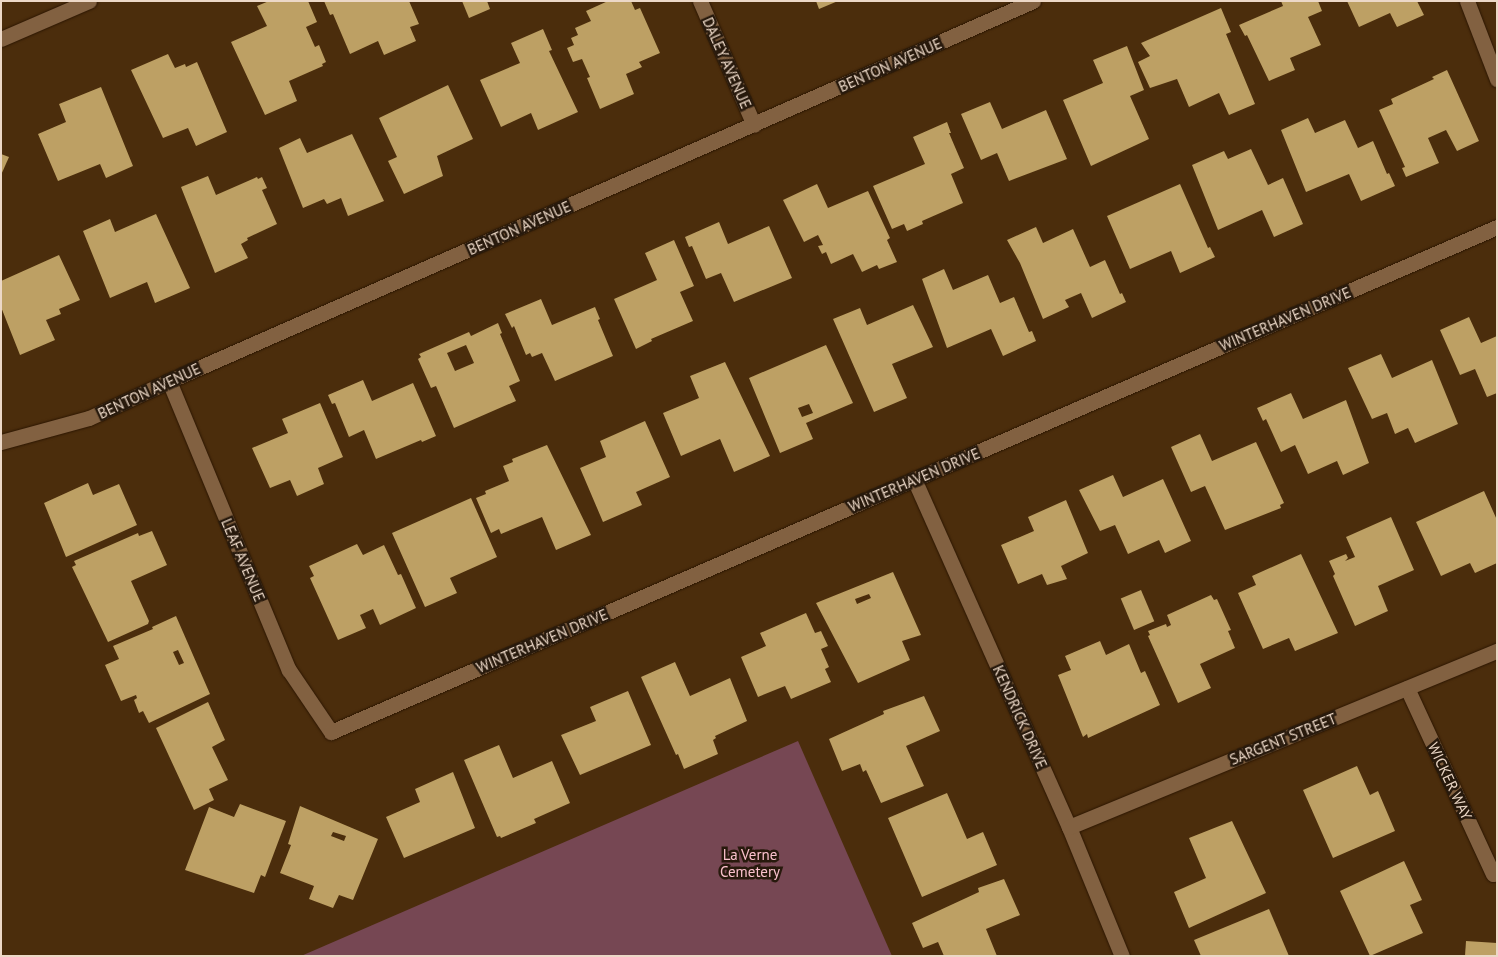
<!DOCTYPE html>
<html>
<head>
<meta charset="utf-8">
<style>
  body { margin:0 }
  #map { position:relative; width:1498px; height:957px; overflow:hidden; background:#4b2d0c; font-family:"PT Sans",sans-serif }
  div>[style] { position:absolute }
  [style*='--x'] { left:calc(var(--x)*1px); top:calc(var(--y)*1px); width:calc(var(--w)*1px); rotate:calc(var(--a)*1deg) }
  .green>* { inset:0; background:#764753 }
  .building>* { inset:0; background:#bda064; transform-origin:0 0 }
  .roads { filter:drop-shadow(0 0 1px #2c1600) drop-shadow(0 0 1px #2c1600) }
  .minor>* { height:15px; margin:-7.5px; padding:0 7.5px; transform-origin:7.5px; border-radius:7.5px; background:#826141 }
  span { translate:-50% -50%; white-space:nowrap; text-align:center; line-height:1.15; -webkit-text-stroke:5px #27190c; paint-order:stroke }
  .street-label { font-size:15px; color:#ecd8c7 }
  .park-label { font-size:15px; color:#fbc1cd }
  .frame { position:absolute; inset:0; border:2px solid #ecd8c7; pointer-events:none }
</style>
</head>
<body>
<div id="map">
  <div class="green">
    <i style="clip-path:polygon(798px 741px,892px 956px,301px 956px)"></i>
  </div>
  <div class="building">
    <i style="clip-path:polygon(269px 1px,308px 1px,317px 22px,306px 27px,315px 47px,319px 45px,326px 62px,322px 64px,323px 66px,289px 81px,297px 101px,265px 115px,231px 42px,267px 26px,257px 6px)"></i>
    <i style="clip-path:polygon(324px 1px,409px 1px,419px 24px,410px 27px,416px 41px,384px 55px,378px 41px,350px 54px,333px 14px,330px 15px)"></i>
    <i style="clip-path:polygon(462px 1px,487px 1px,490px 9px,469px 18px)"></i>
    <i style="clip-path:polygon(608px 1px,631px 1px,635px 10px,640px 8px,660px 53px,639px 62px,642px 67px,626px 74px,634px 94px,600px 109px,587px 78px,590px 77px,582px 59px,573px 62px,567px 48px,574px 45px,571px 38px,578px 35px,575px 28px,591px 21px,586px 11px)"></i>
    <i style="clip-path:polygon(816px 1px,838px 1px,819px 9px)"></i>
    <i style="clip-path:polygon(1281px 1px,1318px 1px,1322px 11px,1308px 17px,1321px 45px,1290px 58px,1295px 70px,1269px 81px,1247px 35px,1245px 36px,1239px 25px,1283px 6px)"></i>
    <i style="clip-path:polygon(1347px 1px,1417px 1px,1424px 15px,1397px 27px,1390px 13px,1359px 27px)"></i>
    <i style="clip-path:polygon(1221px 8px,1231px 32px,1226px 34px,1255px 104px,1229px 115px,1219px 93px,1189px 107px,1177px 79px,1150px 88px,1138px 62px,1150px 56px,1141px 43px)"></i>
    <i style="clip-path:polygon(543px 29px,552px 50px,549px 51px,578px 112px,538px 130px,531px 113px,501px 127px,480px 80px,520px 63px,511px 43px)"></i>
    <i style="clip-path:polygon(1127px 46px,1144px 90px,1130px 96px,1149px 139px,1091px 166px,1063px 100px,1103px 83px,1093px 60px)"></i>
    <i style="clip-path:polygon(168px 54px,175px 68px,185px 64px,186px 67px,197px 62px,227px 132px,196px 146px,188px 128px,163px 138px,131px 70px)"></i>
    <i style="clip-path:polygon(1447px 70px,1479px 141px,1457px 151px,1446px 130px,1428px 138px,1439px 163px,1406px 177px,1402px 168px,1405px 167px,1379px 110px,1393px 104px,1391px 99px,1434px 79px,1432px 77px)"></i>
    <i style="clip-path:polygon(448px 85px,473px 139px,437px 156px,443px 176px,404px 194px,388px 161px,397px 157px,379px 118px)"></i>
    <i style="clip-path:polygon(101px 87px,133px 166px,106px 178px,100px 164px,58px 181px,38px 134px,66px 122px,59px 104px)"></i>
    <i style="clip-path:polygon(990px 102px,1002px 129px,1046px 110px,1067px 159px,1009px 181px,997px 153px,981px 160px,961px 114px)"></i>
    <i style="clip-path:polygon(1308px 118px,1315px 133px,1345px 120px,1358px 148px,1373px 141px,1387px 174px,1389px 173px,1395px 186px,1361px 201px,1349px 174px,1306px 192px,1281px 130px)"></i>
    <i style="clip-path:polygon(947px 122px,951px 133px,949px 133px,964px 168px,951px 174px,963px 203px,922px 221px,923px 224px,907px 231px,904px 224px,892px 229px,873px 186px,925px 164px,913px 137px)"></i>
    <i style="clip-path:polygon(352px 134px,384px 201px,348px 216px,341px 198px,327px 204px,324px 199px,303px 208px,279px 148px,300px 138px,307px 153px)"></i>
    <i style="clip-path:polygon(1251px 149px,1268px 185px,1283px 178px,1303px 224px,1274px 237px,1262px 210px,1218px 230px,1192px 165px,1224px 151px,1228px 159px)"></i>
    <i style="clip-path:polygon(1px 154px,9px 157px,1px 175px)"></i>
    <i style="clip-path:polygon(208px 176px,216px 195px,257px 177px,258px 179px,262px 177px,267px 188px,262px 190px,277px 224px,247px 238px,248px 240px,241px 244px,248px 258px,215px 273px,181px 187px)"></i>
    <i style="clip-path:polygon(817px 184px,828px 208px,868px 191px,890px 238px,887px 240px,897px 262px,879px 269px,877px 265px,862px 272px,853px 254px,831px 264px,826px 252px,822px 254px,818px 246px,823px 245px,818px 235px,804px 242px,783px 200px)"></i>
    <i style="clip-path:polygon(1180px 184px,1208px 248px,1210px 247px,1215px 257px,1180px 273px,1171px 251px,1130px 269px,1107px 216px)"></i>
    <i style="clip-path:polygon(156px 214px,190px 288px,155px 303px,147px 282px,110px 298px,83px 231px,110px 219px,115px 232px)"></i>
    <i style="clip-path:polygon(719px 222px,728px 244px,769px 226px,792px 278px,734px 302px,721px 273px,706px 279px,692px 246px,689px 247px,685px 237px)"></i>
    <i style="clip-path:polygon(1036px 227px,1043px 243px,1073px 229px,1090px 267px,1105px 260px,1120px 294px,1122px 293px,1126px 302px,1092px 318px,1081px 293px,1065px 300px,1069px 307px,1043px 319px,1020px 263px,1007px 240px)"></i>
    <i style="clip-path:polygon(674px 240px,694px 286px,680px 292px,693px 321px,651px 339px,652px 341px,636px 349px,614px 299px,657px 280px,645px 253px)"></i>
    <i style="clip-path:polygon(59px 255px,80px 300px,59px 309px,61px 314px,46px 320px,55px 340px,20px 355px,1px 307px,1px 281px)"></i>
    <i style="clip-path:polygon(944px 269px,953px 290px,988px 275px,1000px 303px,1014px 297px,1029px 332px,1032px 331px,1036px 341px,1003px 356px,991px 329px,947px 348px,922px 279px)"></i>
    <i style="clip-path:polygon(541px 299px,552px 325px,595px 307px,600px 319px,598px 320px,613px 356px,555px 381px,542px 353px,532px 357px,530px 353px,526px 355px,514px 326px,512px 328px,505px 314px)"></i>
    <i style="clip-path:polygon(913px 305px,933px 347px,892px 364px,907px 398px,874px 412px,833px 319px,860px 308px,867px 325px)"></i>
    <i style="clip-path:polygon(1469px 317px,1481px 343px,1497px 336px,1497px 393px,1487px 397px,1475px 369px,1460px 375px,1440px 330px)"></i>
    <i style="clip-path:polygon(evenodd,498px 323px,502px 333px,500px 334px,520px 381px,509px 386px,516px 401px,454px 428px,436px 386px,431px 388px,418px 359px,421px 357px,419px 354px,469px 332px,471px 336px,498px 323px,466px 345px,474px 363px,455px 371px,447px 353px,466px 345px)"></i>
    <i style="clip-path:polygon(evenodd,826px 345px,853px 403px,806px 423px,813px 439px,780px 453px,749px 378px,826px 345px,809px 404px,813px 413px,802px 417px,798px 408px,809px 404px)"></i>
    <i style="clip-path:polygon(1381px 354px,1392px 378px,1432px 360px,1458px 424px,1415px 443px,1408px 428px,1395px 434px,1387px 413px,1372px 419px,1348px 368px)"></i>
    <i style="clip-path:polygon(725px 362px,770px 456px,734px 472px,720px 439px,681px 456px,663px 413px,699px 398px,690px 376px)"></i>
    <i style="clip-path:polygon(363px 380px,372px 401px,413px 383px,436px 436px,422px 442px,421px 440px,376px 459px,364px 430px,349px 437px,335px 403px,332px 404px,328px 395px)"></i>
    <i style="clip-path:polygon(1291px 393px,1303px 419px,1346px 400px,1369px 463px,1343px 475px,1337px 461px,1308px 474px,1295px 445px,1281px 452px,1266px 419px,1263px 421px,1257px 408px)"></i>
    <i style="clip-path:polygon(320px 403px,343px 457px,318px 468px,324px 484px,297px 496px,290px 480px,270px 488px,252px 448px,288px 433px,282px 419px)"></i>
    <i style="clip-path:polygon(645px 421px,670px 477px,636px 492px,642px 505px,603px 522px,580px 468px,606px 457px,600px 441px)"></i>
    <i style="clip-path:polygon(1200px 434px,1212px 461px,1256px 442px,1284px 503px,1280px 505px,1281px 508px,1225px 530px,1205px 486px,1191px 492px,1171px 447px)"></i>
    <i style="clip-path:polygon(547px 445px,591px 535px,556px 550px,542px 517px,501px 534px,499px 529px,491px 533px,476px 498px,486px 494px,485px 491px,509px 481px,503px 466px,513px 462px,512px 459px)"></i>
    <i style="clip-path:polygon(1113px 475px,1123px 497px,1163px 479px,1191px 541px,1165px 553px,1159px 540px,1128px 554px,1115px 525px,1100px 531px,1079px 490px)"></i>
    <i style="clip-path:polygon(88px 483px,93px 495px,119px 484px,137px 525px,66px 557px,44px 503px)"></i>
    <i style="clip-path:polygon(1484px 491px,1497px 520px,1497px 563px,1475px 573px,1470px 563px,1441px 576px,1416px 522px)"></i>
    <i style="clip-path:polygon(471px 498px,497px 557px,450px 578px,457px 593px,425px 607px,392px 533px)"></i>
    <i style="clip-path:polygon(1066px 500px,1088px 553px,1061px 566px,1067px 579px,1047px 585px,1042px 574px,1018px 584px,1001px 545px,1034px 531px,1028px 517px)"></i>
    <i style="clip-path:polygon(1391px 517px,1414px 570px,1378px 586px,1388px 611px,1355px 626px,1333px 576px,1335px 574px,1329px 561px,1346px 554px,1348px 558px,1345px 561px,1355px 557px,1346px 537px)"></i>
    <i style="clip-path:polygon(152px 531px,167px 565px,131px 581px,149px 621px,148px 624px,108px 642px,72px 567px,76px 565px,74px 561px,138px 533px,139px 536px)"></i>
    <i style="clip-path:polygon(357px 544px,363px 555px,384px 545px,398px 575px,401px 574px,416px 608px,380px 625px,373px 609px,360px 615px,366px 628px,338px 640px,310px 578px,314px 576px,309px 566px)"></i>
    <i style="clip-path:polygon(1301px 554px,1338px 633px,1295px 651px,1289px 638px,1263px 649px,1238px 593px,1256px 585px,1252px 576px)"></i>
    <i style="clip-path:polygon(evenodd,893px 572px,921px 635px,902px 641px,910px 660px,858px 683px,816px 603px,893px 572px,869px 594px,871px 598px,857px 604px,855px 599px,869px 594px)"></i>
    <i style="left:1141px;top:590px;width:34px;height:22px;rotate:67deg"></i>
    <i style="clip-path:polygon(1211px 595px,1214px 600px,1217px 599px,1231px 630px,1228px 631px,1235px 648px,1200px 664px,1211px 688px,1178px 703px,1148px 636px,1150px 635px,1148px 631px,1166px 624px,1167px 627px,1171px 625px,1167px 615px)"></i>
    <i style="clip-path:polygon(806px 613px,815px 633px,821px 631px,828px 646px,821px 649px,829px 667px,825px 669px,831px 682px,791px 699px,785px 686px,758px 697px,741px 657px,766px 646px,760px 633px)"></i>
    <i style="clip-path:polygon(evenodd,176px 616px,210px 694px,149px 723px,143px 711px,139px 713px,134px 700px,137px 698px,136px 695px,121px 701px,105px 665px,119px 659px,113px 646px,153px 629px,152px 627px,176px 616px,178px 650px,184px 663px,179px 665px,173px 652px,178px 650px)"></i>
    <i style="clip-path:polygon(1100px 641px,1106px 655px,1129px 644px,1141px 673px,1145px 671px,1160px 705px,1088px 738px,1087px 734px,1083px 737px,1058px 675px,1071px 670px,1065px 656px)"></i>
    <i style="clip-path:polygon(675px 662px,690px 696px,730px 678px,747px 721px,715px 736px,716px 738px,713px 740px,718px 754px,684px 769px,678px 754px,676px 755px,641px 677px)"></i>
    <i style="clip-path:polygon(628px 691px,651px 745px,580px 775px,561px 735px,596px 721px,590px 707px)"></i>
    <i style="clip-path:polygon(924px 696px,940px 731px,906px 746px,924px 786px,881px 803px,866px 770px,863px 772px,860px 764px,842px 771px,829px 739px,884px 714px,883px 711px)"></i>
    <i style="clip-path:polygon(208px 702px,225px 740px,212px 747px,228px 780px,209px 789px,214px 800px,194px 810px,156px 728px)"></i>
    <i style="clip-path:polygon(499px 745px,513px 778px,552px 761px,570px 803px,534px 819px,536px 823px,501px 838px,500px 836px,497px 837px,464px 760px)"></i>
    <i style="clip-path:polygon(1357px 766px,1370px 795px,1378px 791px,1395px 831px,1333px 858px,1303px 790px)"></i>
    <i style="clip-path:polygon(453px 772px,475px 828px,404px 858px,386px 817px,420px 802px,415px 789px)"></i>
    <i style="clip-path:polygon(947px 793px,967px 839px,983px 832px,997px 865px,922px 897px,888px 818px)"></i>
    <i style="clip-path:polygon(240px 804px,286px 821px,265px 877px,261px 875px,254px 893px,185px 870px,209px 807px,234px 817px)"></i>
    <i style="clip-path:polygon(evenodd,300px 806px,378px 839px,353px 900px,339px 895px,333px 908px,309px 899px,314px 886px,280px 873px,291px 845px,288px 844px,300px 806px,333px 832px,346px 836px,344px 841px,331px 836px,333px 832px)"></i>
    <i style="clip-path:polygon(1232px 821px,1266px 893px,1189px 928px,1174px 892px,1206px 878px,1189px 838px)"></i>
    <i style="clip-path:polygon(1404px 861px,1422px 900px,1410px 905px,1423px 933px,1370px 956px,1340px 891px)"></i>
    <i style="clip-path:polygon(1004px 879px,1020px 915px,986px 929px,997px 956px,944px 956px,938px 942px,923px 948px,912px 923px,979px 892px,978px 888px)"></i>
    <i style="clip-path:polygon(1269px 909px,1289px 956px,1201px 956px,1194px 940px)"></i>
    <i style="clip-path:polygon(1466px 941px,1497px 943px,1497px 956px,1465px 956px)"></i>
  </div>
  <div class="roads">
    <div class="minor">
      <i style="--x:700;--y:1;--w:135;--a:66.5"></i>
      <i style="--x:1467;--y:1;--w:84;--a:69"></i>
      <i style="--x:1;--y:39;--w:96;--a:-23.4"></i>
      <i style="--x:169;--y:381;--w:313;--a:67.5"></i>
      <i style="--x:289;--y:670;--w:75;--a:55.9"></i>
      <i style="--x:331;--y:732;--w:1271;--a:-23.42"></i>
      <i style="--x:1;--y:442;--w:91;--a:-15.3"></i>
      <i style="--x:89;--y:418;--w:88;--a:-24.8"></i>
      <i style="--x:169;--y:381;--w:944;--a:-23.74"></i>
      <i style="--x:914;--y:479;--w:381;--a:66"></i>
      <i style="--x:1069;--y:827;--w:139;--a:67.7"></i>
      <i style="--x:1407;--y:688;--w:205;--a:65.2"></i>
      <i style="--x:1069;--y:827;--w:463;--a:-22.4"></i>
    </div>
  </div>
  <div class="street-label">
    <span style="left:727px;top:63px;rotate:66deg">DALEY AVENUE</span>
    <span style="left:890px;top:65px;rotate:-24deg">BENTON AVENUE</span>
    <span style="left:519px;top:228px;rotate:-24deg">BENTON AVENUE</span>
    <span style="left:1285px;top:319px;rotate:-23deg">WINTERHAVEN DRIVE</span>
    <span style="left:149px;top:391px;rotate:-25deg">BENTON AVENUE</span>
    <span style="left:914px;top:480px;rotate:-23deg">WINTERHAVEN DRIVE</span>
    <span style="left:243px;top:560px;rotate:67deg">LEAF AVENUE</span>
    <span style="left:542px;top:641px;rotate:-23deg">WINTERHAVEN DRIVE</span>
    <span style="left:1020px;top:717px;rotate:66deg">KENDRICK DRIVE</span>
    <span style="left:1283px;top:739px;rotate:-22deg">SARGENT STREET</span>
    <span style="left:1450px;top:781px;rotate:65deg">WICKER WAY</span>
  </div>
  <div class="park-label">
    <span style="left:750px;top:863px">La Verne<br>Cemetery</span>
  </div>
  <div class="frame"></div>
</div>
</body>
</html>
